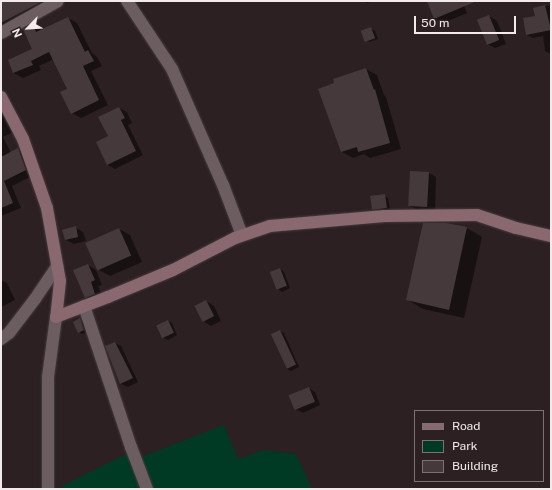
<!DOCTYPE html>
<html>
<head>
<meta charset="utf-8">
<style>
  body { margin:0 }
  #map { position:relative; width:552px; height:490px; overflow:hidden; background:#2c2023; font-family:"Public Sans",sans-serif }
  div>[style] { position:absolute }
  [style*='--x'] { left:calc(var(--x)*1px); top:calc(var(--y)*1px); width:calc(var(--w)*1px); rotate:calc(var(--a)*1deg) }
  .green>* { inset:0; background:#003924 }
  .shadow>* { inset:0; background:#0007 }
  .building>* { inset:0; background:#46393c; transform-origin:0 0 }
  .roads { filter:drop-shadow(0 0 1px #453b3d) drop-shadow(0 0 1px #453b3d) }
  .street>* { height:12px; margin:-6px; padding:0 6px; transform-origin:6px; border-radius:6px; background:#6b5d60 }
  .secondary>* { height:12px; margin:-6px; padding:0 6px; transform-origin:6px; border-radius:6px; background:#896870 }
  span { translate:-50% -50%; white-space:nowrap; text-align:center; line-height:1.15; -webkit-text-stroke:3.5px #2c2023; paint-order:stroke }
  .frame { position:absolute; inset:0; border:2px solid #f3eaec; pointer-events:none }
  .legend { position:absolute; left:414px; top:410px; width:130px; height:72px; box-sizing:border-box; background:#2c2023; border:1px solid #7c7173; margin:0; padding:5px 7px; list-style:none; font-size:12px; color:#f3eaec }
  .legend li { display:flex; align-items:center; gap:8px; height:20px }
  .legend b { width:20px; border:1px solid #7c7173 }
  .north { position:absolute; left:8px; top:8px; width:40px; height:40px; -webkit-text-stroke:3px #2c2023; paint-order:stroke; rotate:245deg; font-size:11px; font-weight:700; line-height:16px; text-align:center; color:#f3eaec }
  .north::after { content:''; display:block; margin:auto; width:14px; height:18px; background:#f3eaec; clip-path:polygon(50% 0,100% 100%,50% 72%,0 100%) }
  .scale { position:absolute; left:414px; top:16px; width:102px; height:18px; box-sizing:border-box; border:2px solid #f3eaec; border-top:0; padding-left:5px; font-size:12px; line-height:14px; white-space:nowrap; color:#f3eaec; -webkit-text-stroke:3px #2c2023; paint-order:stroke }
</style>
</head>
<body>
<div id="map">
  <div class="green">
    <i style="clip-path:polygon(224px 425px,238px 459px,263px 450px,296px 454px,312px 489px,154px 489px,141px 457px)"></i>
    <i style="clip-path:polygon(128px 453px,141px 489px,62px 489px,62px 486px)"></i>
  </div>
  <div class="shadow">
    <i style="clip-path:polygon(1px 1px,58px 1px,1px 34px)"></i>
    <i style="clip-path:polygon(363px 1px,372px 1px,367px 3px)"></i>
    <i style="clip-path:polygon(428px 1px,462px 1px,467px 13px,443px 23px,435px 18px)"></i>
    <i style="clip-path:polygon(551px 5px,551px 54px,545px 51px,543px 36px,533px 38px,527px 35px,537px 16px,535px 8px)"></i>
    <i style="clip-path:polygon(489px 16px,497px 21px,506px 44px,495px 48px,487px 44px)"></i>
    <i style="clip-path:polygon(68px 18px,77px 23px,92px 53px,97px 57px,102px 66px,91px 71px,108px 105px,81px 118px,72px 113px,68px 89px,54px 59px,39px 66px,41px 70px,23px 78px,14px 73px,9px 60px,34px 50px,33px 25px,42px 30px)"></i>
    <i style="clip-path:polygon(371px 29px,375px 31px,378px 39px,369px 42px,366px 40px)"></i>
    <i style="clip-path:polygon(366px 69px,377px 75px,384px 95px,386px 97px,401px 149px,370px 158px,364px 154px,353px 158px,342px 152px)"></i>
    <i style="clip-path:polygon(1px 101px,16px 131px,3px 137px,11px 153px,18px 150px,27px 155px,34px 175px,12px 186px,21px 208px,1px 216px)"></i>
    <i style="clip-path:polygon(119px 108px,127px 112px,132px 123px,128px 125px,143px 155px,115px 169px,108px 165px,109px 137px)"></i>
    <i style="clip-path:polygon(429px 173px,436px 177px,435px 211px,418px 210px,410px 206px)"></i>
    <i style="clip-path:polygon(385px 196px,388px 198px,390px 210px,377px 211px,373px 209px)"></i>
    <i style="clip-path:polygon(75px 227px,83px 232px,86px 241px,74px 244px,66px 240px,64px 231px)"></i>
    <i style="clip-path:polygon(467px 228px,482px 237px,464px 318px,423px 309px,408px 300px)"></i>
    <i style="clip-path:polygon(119px 229px,130px 235px,142px 262px,110px 276px,99px 270px)"></i>
    <i style="clip-path:polygon(88px 265px,96px 270px,102px 285px,98px 286px,103px 298px,94px 302px,86px 297px)"></i>
    <i style="clip-path:polygon(280px 269px,284px 272px,290px 288px,282px 292px,278px 289px)"></i>
    <i style="clip-path:polygon(1px 280px,7px 283px,15px 300px,1px 307px)"></i>
    <i style="clip-path:polygon(206px 301px,214px 306px,221px 321px,211px 326px,203px 321px)"></i>
    <i style="clip-path:polygon(80px 320px,84px 322px,87px 332px,82px 334px,79px 332px)"></i>
    <i style="clip-path:polygon(168px 321px,172px 323px,177px 335px,168px 340px,164px 338px,159px 326px)"></i>
    <i style="clip-path:polygon(280px 331px,284px 333px,299px 367px,291px 371px,287px 369px)"></i>
    <i style="clip-path:polygon(115px 343px,121px 346px,138px 382px,128px 387px,121px 384px,107px 347px)"></i>
    <i style="clip-path:polygon(309px 388px,315px 392px,320px 405px,303px 413px,296px 409px)"></i>
  </div>
  <div class="building">
    <i style="clip-path:polygon(1px 1px,43px 1px,1px 23px)"></i>
    <i style="clip-path:polygon(427px 1px,477px 1px,434px 19px)"></i>
    <i style="clip-path:polygon(545px 5px,551px 30px,526px 35px,523px 18px,535px 16px,533px 8px)"></i>
    <i style="left:489px;top:15px;width:27px;height:13px;rotate:68deg"></i>
    <i style="clip-path:polygon(68px 17px,85px 52px,88px 50px,94px 61px,83px 66px,99px 100px,71px 114px,60px 92px,67px 89px,49px 52px,31px 61px,33px 65px,13px 73px,8px 60px,32px 49px,23px 29px,33px 24px,36px 32px)"></i>
    <i style="left:371px;top:27px;width:12px;height:11px;rotate:70deg"></i>
    <i style="clip-path:polygon(366px 68px,374px 90px,375px 89px,390px 143px,358px 152px,357px 147px,341px 152px,318px 89px,334px 83px,333px 79px)"></i>
    <i style="clip-path:polygon(119px 107px,125px 118px,121px 120px,136px 151px,107px 165px,96px 142px,108px 136px,98px 117px)"></i>
    <i style="clip-path:polygon(18px 148px,26px 170px,4px 181px,13px 203px,1px 208px,1px 157px)"></i>
    <i style="left:410px;top:171px;width:19px;height:35px;rotate:3deg"></i>
    <i style="left:385px;top:194px;width:14px;height:15px;rotate:82deg"></i>
    <i style="clip-path:polygon(423px 223px,446px 223px,467px 227px,449px 310px,406px 300px)"></i>
    <i style="clip-path:polygon(76px 226px,78px 237px,65px 240px,62px 230px)"></i>
    <i style="left:119px;top:228px;width:30px;height:37px;rotate:66deg"></i>
    <i style="clip-path:polygon(88px 264px,95px 280px,91px 282px,95px 294px,85px 298px,73px 270px)"></i>
    <i style="left:280px;top:268px;width:19px;height:11px;rotate:69deg"></i>
    <i style="left:206px;top:300px;width:18px;height:13px;rotate:63deg"></i>
    <i style="clip-path:polygon(80px 318px,84px 330px,78px 333px,73px 322px)"></i>
    <i style="left:168px;top:320px;width:14px;height:13px;rotate:65deg"></i>
    <i style="left:280px;top:330px;width:38px;height:10px;rotate:65deg"></i>
    <i style="clip-path:polygon(115px 342px,133px 378px,120px 384px,105px 346px)"></i>
    <i style="left:309px;top:387px;width:16px;height:22px;rotate:68deg"></i>
  </div>
  <div class="roads">
    <div class="street">
      <i style="--x:127;--y:1;--w:82;--a:56.5"></i>
      <i style="--x:172;--y:69;--w:127;--a:66.3"></i>
      <i style="--x:223;--y:185;--w:53;--a:69.2"></i>
      <i style="--x:1;--y:33;--w:65;--a:-29.3"></i>
      <i style="--x:84;--y:306;--w:149;--a:71.6"></i>
      <i style="--x:131;--y:447;--w:45;--a:69.1"></i>
      <i style="--x:1;--y:339;--w:10;--a:-37"></i>
      <i style="--x:9;--y:333;--w:43;--a:-52.6"></i>
      <i style="--x:35;--y:299;--w:40;--a:-56"></i>
      <i style="--x:48;--y:489;--w:112;--a:-90"></i>
      <i style="--x:48;--y:377;--w:61;--a:-82.4"></i>
    </div>
    <div class="secondary">
      <i style="--x:1;--y:97;--w:47;--a:62.4"></i>
      <i style="--x:23;--y:139;--w:73;--a:70.8"></i>
      <i style="--x:47;--y:208;--w:74;--a:79.9"></i>
      <i style="--x:60;--y:281;--w:36;--a:96"></i>
      <i style="--x:56;--y:317;--w:56;--a:-21"></i>
      <i style="--x:108;--y:297;--w:70;--a:-22.6"></i>
      <i style="--x:173;--y:270;--w:70;--a:-27.3"></i>
      <i style="--x:235;--y:238;--w:37;--a:-19"></i>
      <i style="--x:270;--y:226;--w:115;--a:-5"></i>
      <i style="--x:385;--y:216;--w:92;--a:-0.6"></i>
      <i style="--x:477;--y:215;--w:41;--a:18.4"></i>
      <i style="--x:516;--y:228;--w:36;--a:13"></i>
    </div>
  </div>
  <div class="frame"></div>
  <ul class="legend">
  <li><b style="height:5px;background:#896870"></b>Road</li>
  <li><b style="height:11px;background:#003924"></b>Park</li>
  <li><b style="height:11px;background:#46393c"></b>Building</li>
  </ul>
  <div class="north">N</div>
  <div class="scale">50 m</div>
</div>
</body>
</html>
